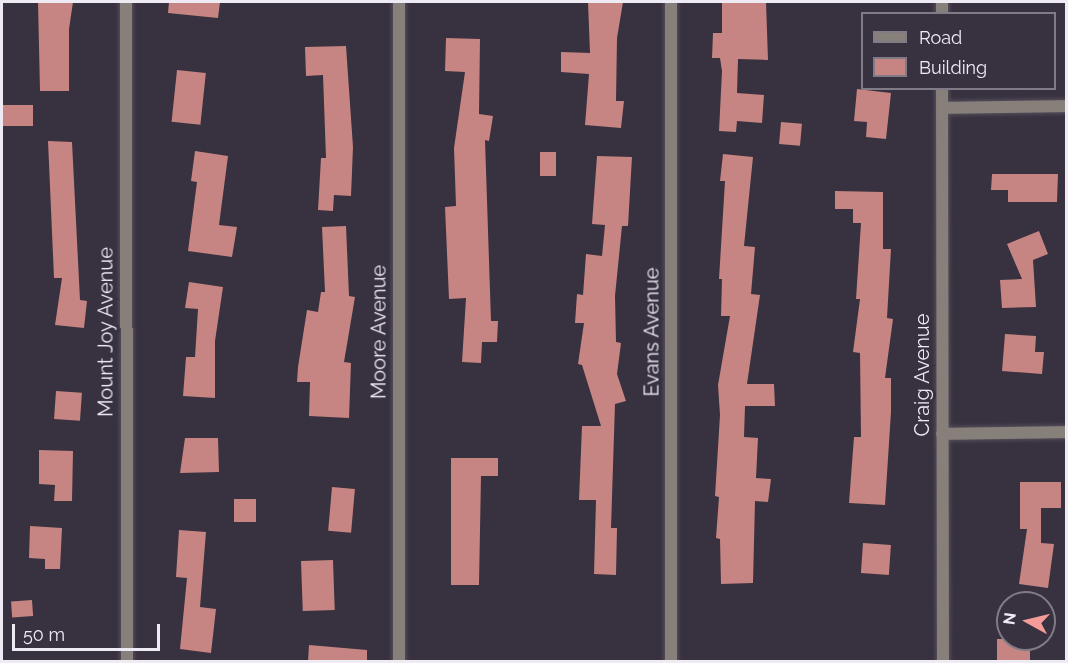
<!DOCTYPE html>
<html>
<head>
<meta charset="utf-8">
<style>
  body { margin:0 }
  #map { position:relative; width:1068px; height:663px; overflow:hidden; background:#38313f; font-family:Raleway,sans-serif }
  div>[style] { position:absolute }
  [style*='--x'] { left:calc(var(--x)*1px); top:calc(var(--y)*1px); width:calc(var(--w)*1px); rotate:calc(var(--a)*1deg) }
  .building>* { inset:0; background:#c68582; transform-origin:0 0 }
  .roads { filter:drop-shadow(0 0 2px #554f5c) drop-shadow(0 0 2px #554f5c) }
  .minor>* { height:12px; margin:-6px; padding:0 6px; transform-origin:6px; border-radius:6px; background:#867f7a }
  span { translate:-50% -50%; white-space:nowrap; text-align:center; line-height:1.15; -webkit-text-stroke:6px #38313f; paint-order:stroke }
  .street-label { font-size:20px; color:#efebf4 }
  .frame { position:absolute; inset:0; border:3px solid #efebf4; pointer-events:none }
  .legend { position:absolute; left:861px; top:12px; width:195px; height:78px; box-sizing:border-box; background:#38313f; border:2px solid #817b87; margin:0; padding:8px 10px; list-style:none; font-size:18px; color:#efebf4 }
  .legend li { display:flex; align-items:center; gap:12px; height:30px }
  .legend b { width:30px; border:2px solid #817b87 }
  .north { position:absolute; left:996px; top:591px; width:60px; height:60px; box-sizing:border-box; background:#38313f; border:2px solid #817b87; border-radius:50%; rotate:278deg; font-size:16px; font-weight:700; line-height:24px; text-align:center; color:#efebf4 }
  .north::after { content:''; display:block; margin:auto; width:21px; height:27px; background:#f59b9a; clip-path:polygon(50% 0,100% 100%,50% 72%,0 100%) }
  .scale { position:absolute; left:12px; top:624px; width:148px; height:27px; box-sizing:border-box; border:3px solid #efebf4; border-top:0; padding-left:8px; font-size:18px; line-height:21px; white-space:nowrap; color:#efebf4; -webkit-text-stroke:4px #38313f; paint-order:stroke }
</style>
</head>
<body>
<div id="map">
  <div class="building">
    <i style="clip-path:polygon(38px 2px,73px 2px,69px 29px,69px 91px,40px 91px)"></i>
    <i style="clip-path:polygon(169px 2px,220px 2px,218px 18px,168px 13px)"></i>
    <i style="clip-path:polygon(588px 2px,623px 2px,617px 38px,616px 101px,624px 101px,621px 128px,585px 125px,589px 74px,561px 72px,561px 52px,590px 53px)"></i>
    <i style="clip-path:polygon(722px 2px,766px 2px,768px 60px,738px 59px,737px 93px,764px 95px,762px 123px,737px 121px,736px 132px,719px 131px,722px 71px,720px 58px,712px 58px,713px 33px,722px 33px)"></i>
    <i style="clip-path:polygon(446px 38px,480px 39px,479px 114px,493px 116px,489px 141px,485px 140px,491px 321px,498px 321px,497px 342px,482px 342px,481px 363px,462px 362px,466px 298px,449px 299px,445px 207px,456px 206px,454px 148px,465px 72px,445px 71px)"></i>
    <i style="clip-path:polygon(346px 46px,353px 147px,351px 196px,334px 195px,333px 211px,318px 210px,321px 158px,326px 158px,323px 75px,306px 76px,305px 47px)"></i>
    <i style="left:177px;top:70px;width:29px;height:52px;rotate:6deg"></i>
    <i style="clip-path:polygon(857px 89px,891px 93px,886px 139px,866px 137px,867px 122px,854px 121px)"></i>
    <i style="left:33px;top:105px;width:21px;height:31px;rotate:90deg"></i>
    <i style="left:781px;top:122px;width:21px;height:22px;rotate:5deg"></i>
    <i style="clip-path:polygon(48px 141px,72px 142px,80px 300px,87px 301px,84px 328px,55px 325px,62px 278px,54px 278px)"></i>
    <i style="clip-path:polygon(195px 151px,228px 156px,219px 225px,237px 227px,232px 257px,188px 251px,197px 182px,191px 181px)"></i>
    <i style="left:540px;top:152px;width:16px;height:24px"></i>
    <i style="clip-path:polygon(723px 154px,753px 157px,744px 246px,755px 247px,751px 294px,760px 295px,747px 384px,774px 384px,775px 406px,745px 406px,744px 437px,758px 438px,756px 478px,771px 479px,768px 502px,755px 501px,753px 583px,721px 584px,720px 539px,716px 538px,719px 497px,715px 496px,720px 415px,718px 385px,730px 316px,721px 316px,722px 279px,719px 279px,725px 181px,720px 181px)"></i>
    <i style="clip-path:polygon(597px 156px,632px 157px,628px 226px,622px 226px,615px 296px,616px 342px,621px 343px,617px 374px,626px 401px,615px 404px,611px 528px,617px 528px,616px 575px,594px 574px,596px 500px,579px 500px,582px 426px,601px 426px,582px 365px,578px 364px,584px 323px,575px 323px,577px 294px,583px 295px,586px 254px,602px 256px,605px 225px,592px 224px)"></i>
    <i style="clip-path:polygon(992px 174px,1058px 174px,1057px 202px,1008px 202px,1008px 190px,991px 190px)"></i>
    <i style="clip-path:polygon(835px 191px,883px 192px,883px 249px,891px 249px,887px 318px,893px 319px,885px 378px,891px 378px,891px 412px,885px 505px,849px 503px,854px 437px,861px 437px,860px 353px,853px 352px,860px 299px,856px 299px,861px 223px,853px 223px,853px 209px,835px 209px)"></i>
    <i style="clip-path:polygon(346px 226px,349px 296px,355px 297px,344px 362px,351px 363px,349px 418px,309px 416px,310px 382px,297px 382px,298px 367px,307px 310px,318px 312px,321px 292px,325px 292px,322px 227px)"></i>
    <i style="clip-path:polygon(1039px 231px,1048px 254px,1033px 260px,1036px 307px,1002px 308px,1000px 280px,1022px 279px,1007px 244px)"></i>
    <i style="clip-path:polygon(189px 282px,223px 287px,215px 341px,215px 398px,183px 396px,186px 357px,195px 357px,198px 309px,185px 308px)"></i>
    <i style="clip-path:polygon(1005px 334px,1036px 336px,1035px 352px,1044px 352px,1042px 374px,1002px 371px)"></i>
    <i style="left:56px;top:391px;width:26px;height:28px;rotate:4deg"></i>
    <i style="clip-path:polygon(185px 438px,218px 438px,219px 472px,180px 473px)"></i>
    <i style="clip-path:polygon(39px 450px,73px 451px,72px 501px,54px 501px,55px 485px,39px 484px)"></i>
    <i style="clip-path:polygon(451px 458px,498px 458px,498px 476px,481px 476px,479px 585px,451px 585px)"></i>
    <i style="clip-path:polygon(1020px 482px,1061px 482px,1061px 508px,1041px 508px,1041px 543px,1054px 544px,1048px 588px,1019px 584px,1027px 529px,1020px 529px)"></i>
    <i style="left:332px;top:487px;width:23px;height:44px;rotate:5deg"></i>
    <i style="left:234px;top:499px;width:22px;height:23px"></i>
    <i style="clip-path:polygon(30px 526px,62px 528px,60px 569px,45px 569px,45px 559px,29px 558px)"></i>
    <i style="clip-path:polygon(179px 530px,206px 532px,200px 607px,216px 609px,211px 653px,180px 649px,187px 578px,176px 577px)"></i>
    <i style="left:863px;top:543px;width:28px;height:30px;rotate:4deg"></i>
    <i style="left:333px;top:560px;width:50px;height:32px;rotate:88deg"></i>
    <i style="left:32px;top:600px;width:16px;height:21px;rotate:86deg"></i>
    <i style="left:997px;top:639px;width:33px;height:23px"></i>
    <i style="clip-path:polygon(309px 645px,367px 650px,367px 662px,308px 662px)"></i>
  </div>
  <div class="roads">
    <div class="minor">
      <i style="--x:126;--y:2;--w:660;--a:89.91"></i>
      <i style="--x:399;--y:2;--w:660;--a:90"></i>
      <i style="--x:671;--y:2;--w:660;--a:90"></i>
      <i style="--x:942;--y:14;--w:12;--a:-90"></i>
      <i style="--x:942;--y:88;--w:574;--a:89.9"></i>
      <i style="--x:942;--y:108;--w:124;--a:-0.9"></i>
      <i style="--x:942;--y:434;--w:124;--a:-0.9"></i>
    </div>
  </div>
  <div class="street-label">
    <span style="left:106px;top:332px;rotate:-90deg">Mount Joy Avenue</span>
    <span style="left:379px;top:332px;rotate:-90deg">Moore Avenue</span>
    <span style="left:652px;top:332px;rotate:-90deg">Evans Avenue</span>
    <span style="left:922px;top:375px;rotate:-90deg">Craig Avenue</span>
  </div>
  <div class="frame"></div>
  <ul class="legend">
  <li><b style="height:8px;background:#867f7a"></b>Road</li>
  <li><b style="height:16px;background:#c68582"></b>Building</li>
  </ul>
  <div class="north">N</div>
  <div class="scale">50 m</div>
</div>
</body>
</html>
